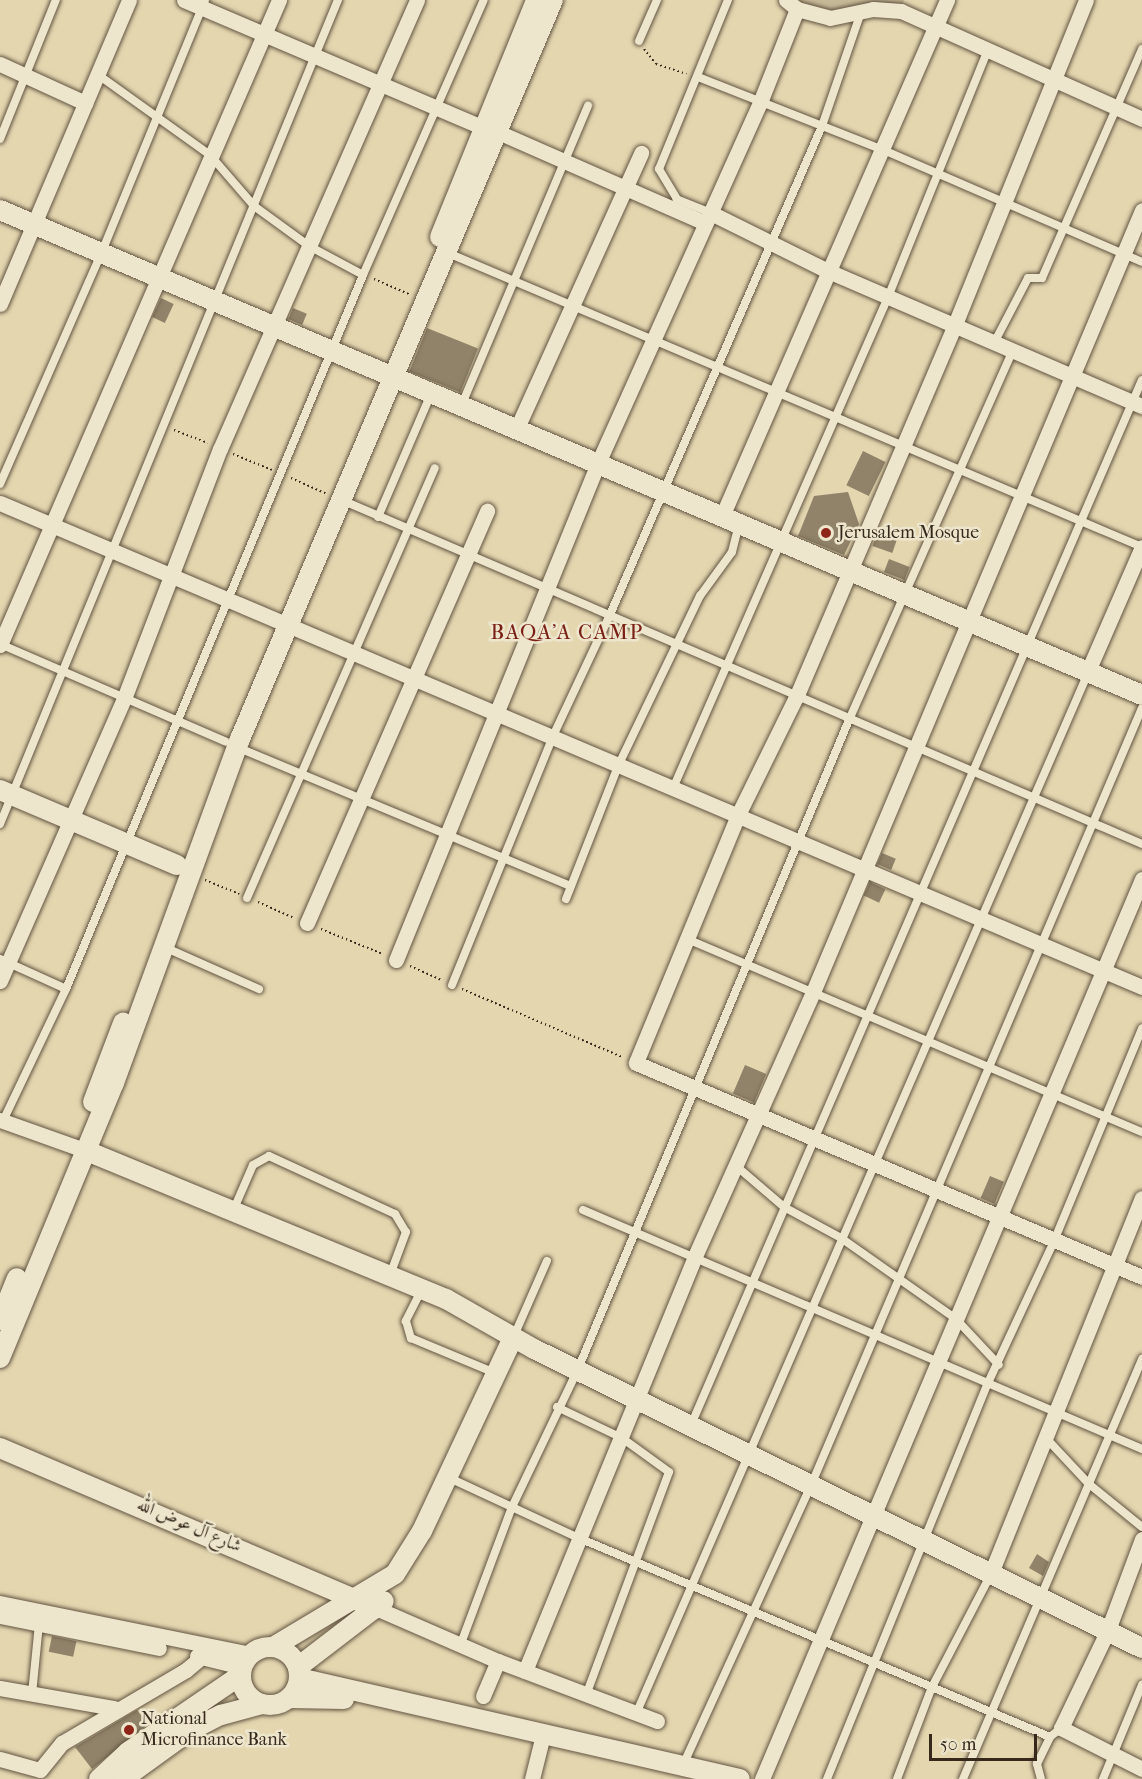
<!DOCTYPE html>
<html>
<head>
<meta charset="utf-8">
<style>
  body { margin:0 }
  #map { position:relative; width:1142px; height:1779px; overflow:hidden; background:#e4d7b0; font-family:"IM FELL French Canon",Amiri,serif }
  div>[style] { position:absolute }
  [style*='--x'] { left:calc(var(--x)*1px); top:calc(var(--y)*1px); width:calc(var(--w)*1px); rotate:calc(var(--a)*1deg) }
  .green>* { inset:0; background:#c6b997 }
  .building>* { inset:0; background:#908369; transform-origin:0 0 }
  .path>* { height:2px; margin-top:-1px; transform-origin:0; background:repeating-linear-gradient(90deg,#36291c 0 1.5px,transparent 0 4.5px) }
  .roads { filter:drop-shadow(0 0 2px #625441) drop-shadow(0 0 2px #625441) }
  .service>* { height:8px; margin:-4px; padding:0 4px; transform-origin:4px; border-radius:4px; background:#ede5cc }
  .minor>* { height:15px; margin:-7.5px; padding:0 7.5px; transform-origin:7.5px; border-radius:7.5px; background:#ede5cc }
  .tertiary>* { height:20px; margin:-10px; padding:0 10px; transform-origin:10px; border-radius:10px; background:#ede5cc }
  .tertiary>.ring { margin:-10px; padding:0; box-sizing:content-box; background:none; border:20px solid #ede5cc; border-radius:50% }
  .dots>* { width:16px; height:16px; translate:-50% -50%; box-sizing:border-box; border:3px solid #ede5cc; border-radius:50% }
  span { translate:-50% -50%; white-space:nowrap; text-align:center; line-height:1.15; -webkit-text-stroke:5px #ede5cc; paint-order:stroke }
  .poi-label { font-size:18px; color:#36291c }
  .left { translate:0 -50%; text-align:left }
  .street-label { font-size:18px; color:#36291c }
  .quarter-label { font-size:21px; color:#7a1f14; letter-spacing:1.5px }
  .scale { position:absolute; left:929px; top:1734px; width:108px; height:27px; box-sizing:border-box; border:3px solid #36291c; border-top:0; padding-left:8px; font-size:18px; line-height:21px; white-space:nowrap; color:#36291c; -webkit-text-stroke:4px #ede5cc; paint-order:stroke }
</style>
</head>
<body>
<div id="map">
  <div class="green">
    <i style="clip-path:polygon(786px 0,904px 0,901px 11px,840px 17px)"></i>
  </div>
  <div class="building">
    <i style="left:161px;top:298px;width:14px;height:21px;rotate:25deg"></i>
    <i style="left:293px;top:308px;width:15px;height:12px;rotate:23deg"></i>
    <i style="left:427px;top:328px;width:55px;height:47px;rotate:22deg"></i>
    <i style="left:863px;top:451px;width:25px;height:38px;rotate:26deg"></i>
    <i style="clip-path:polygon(848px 492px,859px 524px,844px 555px,798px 536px,814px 496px)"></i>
    <i style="left:878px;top:530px;width:21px;height:17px;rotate:19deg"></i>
    <i style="left:889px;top:559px;width:22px;height:14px;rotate:21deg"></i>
    <i style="left:882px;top:853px;width:15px;height:12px;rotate:23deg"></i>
    <i style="left:870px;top:882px;width:17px;height:15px;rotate:25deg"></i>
    <i style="left:745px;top:1065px;width:23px;height:31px;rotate:23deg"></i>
    <i style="left:990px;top:1176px;width:15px;height:24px;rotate:23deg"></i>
    <i style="clip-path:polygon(1037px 1554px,1049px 1562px,1043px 1576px,1029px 1568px)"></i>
    <i style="left:52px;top:1636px;width:25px;height:16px;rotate:12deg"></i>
    <i style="clip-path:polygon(137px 1710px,148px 1724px,92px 1769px,75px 1747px)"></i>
  </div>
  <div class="path">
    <i style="--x:644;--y:49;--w:19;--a:51"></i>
    <i style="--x:656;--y:64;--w:32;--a:18"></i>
    <i style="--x:374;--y:279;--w:40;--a:23.4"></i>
    <i style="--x:174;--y:430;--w:36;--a:21"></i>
    <i style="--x:233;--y:454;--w:42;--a:22.3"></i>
    <i style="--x:291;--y:478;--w:39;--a:24"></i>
    <i style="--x:205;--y:880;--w:37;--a:22"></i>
    <i style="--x:258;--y:902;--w:39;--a:24"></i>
    <i style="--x:321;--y:929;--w:67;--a:22"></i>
    <i style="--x:410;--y:966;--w:36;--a:24"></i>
    <i style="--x:462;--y:989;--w:174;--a:23"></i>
  </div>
  <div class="roads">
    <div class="service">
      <i style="--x:639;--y:41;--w:45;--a:-66.3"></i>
      <i style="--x:97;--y:74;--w:139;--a:35.6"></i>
      <i style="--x:210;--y:155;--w:67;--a:49.2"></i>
      <i style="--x:254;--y:206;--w:68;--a:36"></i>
      <i style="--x:309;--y:246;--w:61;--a:28.2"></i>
      <i style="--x:698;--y:77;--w:197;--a:21.5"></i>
      <i style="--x:881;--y:149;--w:284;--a:23.4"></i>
      <i style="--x:0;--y:139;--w:150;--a:-68.1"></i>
      <i style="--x:711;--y:213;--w:37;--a:-158"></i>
      <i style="--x:677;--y:199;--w:35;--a:-121"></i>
      <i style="--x:659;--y:169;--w:183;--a:-67.8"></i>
      <i style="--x:448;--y:253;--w:754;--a:22.96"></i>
      <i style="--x:994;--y:343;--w:73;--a:-62.4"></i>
      <i style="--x:1028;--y:278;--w:14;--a:0"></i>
      <i style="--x:1042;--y:278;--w:250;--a:-66.4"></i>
      <i style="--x:462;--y:404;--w:324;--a:-67.1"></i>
      <i style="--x:0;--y:484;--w:251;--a:-66.3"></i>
      <i style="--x:101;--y:254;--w:274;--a:-67.7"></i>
      <i style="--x:344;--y:501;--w:869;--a:23.26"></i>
      <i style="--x:378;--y:517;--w:134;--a:-66.7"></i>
      <i style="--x:0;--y:644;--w:246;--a:23.4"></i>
      <i style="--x:239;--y:748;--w:359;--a:22.6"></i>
      <i style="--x:674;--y:786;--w:534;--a:-66.36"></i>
      <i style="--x:888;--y:297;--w:267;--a:-68"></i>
      <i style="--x:0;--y:824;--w:891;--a:-67.7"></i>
      <i style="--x:247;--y:898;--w:469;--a:-66.4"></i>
      <i style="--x:566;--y:899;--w:145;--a:-68.6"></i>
      <i style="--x:619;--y:764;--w:187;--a:-64.3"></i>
      <i style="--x:700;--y:596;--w:54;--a:-54"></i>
      <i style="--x:732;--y:552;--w:29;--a:-76"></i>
      <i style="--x:687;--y:939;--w:494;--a:23"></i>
      <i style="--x:164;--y:947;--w:104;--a:23.9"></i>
      <i style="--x:0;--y:959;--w:72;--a:24.4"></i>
      <i style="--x:452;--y:985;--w:269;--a:-67.9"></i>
      <i style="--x:553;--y:736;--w:132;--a:-64.8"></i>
      <i style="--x:609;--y:617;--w:535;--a:-66.55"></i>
      <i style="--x:822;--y:126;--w:120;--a:-71.1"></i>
      <i style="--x:2;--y:1123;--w:148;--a:-64.5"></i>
      <i style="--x:66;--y:989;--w:773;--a:-67.41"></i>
      <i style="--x:363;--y:275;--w:300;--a:-66.3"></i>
      <i style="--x:735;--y:1165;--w:65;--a:40.6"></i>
      <i style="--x:784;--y:1207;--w:65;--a:28.5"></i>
      <i style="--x:841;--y:1238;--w:139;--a:35.1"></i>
      <i style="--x:955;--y:1318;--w:64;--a:46.9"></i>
      <i style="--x:583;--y:1210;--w:608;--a:23.15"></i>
      <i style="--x:233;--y:1211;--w:50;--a:-66.5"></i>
      <i style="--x:253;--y:1165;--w:18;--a:-29"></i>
      <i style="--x:269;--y:1156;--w:139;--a:24.7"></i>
      <i style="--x:395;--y:1214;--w:21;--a:59"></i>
      <i style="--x:406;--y:1232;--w:46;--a:110.4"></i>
      <i style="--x:421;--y:1291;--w:34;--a:117"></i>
      <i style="--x:406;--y:1321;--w:18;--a:74"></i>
      <i style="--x:411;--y:1338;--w:91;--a:22.6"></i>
      <i style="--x:514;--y:1336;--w:82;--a:-66.3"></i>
      <i style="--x:557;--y:1407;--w:72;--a:25.5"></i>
      <i style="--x:622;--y:1438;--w:58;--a:35.9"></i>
      <i style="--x:669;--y:1472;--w:238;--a:110.4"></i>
      <i style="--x:691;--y:1425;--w:1138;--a:-66.66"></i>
      <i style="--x:1045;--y:1437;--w:64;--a:46.9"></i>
      <i style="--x:1089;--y:1484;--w:68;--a:39.1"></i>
      <i style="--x:456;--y:1481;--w:136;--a:24.9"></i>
      <i style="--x:579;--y:1538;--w:511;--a:22.9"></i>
      <i style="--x:460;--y:1646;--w:148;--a:-69.5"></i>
      <i style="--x:512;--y:1507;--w:153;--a:-64.4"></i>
      <i style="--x:578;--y:1369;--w:703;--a:-67.34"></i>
      <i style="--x:849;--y:720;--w:405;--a:-66.1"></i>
      <i style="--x:32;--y:1694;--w:70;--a:-84.3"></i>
      <i style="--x:636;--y:1714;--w:1135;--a:-66.53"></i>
      <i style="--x:683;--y:1765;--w:310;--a:-65.4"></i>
      <i style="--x:812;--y:1483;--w:842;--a:-66.94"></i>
      <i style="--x:827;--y:1779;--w:425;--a:-67.9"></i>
      <i style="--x:987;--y:1385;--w:159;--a:-65"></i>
      <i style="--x:1054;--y:1241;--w:230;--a:-67.5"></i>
      <i style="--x:897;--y:1779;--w:98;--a:-69.2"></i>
      <i style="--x:932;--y:1687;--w:127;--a:-62.4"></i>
      <i style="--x:963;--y:1779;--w:457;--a:-66.9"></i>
      <i style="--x:1041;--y:1779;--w:16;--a:-105"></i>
      <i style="--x:1037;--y:1764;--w:30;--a:-64"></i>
      <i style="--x:1050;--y:1737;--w:14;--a:-39"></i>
      <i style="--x:1103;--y:1779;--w:102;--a:-67.5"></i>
    </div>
    <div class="minor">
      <i style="--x:184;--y:0;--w:324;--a:23.1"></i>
      <i style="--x:786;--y:0;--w:14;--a:39"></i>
      <i style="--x:797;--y:9;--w:34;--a:15"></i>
      <i style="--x:830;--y:18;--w:44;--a:-11.8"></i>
      <i style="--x:873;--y:9;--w:28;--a:4"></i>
      <i style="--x:901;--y:11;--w:264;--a:24.1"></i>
      <i style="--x:1086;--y:0;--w:353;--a:112"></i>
      <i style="--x:954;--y:327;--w:402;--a:113.1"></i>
      <i style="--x:796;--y:697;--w:131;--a:116.2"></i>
      <i style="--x:738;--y:815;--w:268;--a:112.4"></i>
      <i style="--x:636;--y:1063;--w:549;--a:22.92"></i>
      <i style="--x:0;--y:64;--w:94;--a:24.6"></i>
      <i style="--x:498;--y:132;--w:226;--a:23.7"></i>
      <i style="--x:711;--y:213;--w:128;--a:26.4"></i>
      <i style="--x:826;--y:270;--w:344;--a:23.3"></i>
      <i style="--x:0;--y:304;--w:330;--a:-67"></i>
      <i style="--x:517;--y:428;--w:302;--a:-65.7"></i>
      <i style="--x:0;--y:503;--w:1240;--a:22.97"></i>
      <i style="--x:723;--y:514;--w:561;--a:-66.45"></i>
      <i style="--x:0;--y:645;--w:703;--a:-66.61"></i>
      <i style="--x:1088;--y:671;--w:135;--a:-66.5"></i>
      <i style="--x:307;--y:923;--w:450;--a:-66.4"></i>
      <i style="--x:396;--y:960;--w:536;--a:-67.88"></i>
      <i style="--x:598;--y:463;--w:398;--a:-65.8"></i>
      <i style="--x:761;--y:100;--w:98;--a:-68.4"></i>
      <i style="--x:0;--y:981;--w:311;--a:-66.3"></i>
      <i style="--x:125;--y:696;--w:265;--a:-69"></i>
      <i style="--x:220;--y:449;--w:490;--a:-66.3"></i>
      <i style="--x:0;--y:1120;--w:92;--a:19.6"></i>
      <i style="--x:1142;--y:1539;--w:97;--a:110.5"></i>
      <i style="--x:1108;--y:1630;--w:109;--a:115.6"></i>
      <i style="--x:1061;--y:1728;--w:91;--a:26.8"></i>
      <i style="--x:991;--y:1573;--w:404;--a:-68.1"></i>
      <i style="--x:0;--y:1603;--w:256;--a:11.5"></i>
      <i style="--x:376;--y:1608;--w:133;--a:23.5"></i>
      <i style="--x:498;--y:1661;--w:170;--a:20.7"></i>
      <i style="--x:0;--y:1616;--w:162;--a:11.4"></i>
      <i style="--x:197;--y:1656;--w:46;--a:13.7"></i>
      <i style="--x:525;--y:1671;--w:448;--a:-67.7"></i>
      <i style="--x:695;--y:1256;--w:289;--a:-65.9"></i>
      <i style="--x:813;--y:992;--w:848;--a:-67.18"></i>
      <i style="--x:0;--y:1688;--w:116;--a:10"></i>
      <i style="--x:483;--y:1696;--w:38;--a:-67"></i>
      <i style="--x:0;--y:1759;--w:41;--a:15.4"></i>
      <i style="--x:40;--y:1770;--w:35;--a:-51"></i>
      <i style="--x:62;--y:1743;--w:144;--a:-30.5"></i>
      <i style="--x:186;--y:1670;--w:33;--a:-40"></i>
      <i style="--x:532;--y:1779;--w:38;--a:-76"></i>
      <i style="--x:762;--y:1779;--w:977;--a:-67.11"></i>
    </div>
    <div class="tertiary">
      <i style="--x:0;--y:210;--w:1241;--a:23.01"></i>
      <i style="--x:440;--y:237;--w:256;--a:-67.9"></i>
      <i style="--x:0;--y:790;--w:192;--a:23"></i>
      <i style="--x:93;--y:1102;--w:85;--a:-69.2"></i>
      <i style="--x:87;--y:1151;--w:388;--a:22.4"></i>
      <i style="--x:446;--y:1299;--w:101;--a:29.6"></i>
      <i style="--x:534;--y:1349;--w:678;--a:26.19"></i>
      <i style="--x:0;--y:1320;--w:45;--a:-68"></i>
      <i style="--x:0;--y:1358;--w:298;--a:-67.5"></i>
      <i style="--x:114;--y:1083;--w:366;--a:-69.9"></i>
      <i style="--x:240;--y:739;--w:803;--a:-67.05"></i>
      <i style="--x:0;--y:1448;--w:409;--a:23.1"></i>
      <i class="ring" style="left:241px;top:1647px;width:38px;height:38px"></i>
      <i style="--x:273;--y:1647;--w:142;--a:-30.9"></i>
      <i style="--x:395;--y:1574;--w:51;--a:-57.9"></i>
      <i style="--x:422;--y:1531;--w:213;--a:-64.8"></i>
      <i style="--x:298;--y:1667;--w:108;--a:-37.5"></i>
      <i style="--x:299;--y:1678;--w:452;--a:12.9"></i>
      <i style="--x:290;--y:1698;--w:54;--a:1.1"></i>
      <i style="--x:99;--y:1779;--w:40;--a:-43"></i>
      <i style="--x:128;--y:1752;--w:137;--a:-34.3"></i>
      <i style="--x:123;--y:1779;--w:82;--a:-36"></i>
      <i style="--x:189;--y:1731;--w:36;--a:-27"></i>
      <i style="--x:221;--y:1715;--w:42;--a:-15"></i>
    </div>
  </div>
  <div class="dots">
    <i style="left:826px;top:533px;background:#8f2418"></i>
    <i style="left:129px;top:1730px;background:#8f2418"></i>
  </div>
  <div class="poi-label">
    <span class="left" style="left:838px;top:533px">Jerusalem Mosque</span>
    <span class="left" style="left:141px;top:1730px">National<br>Microfinance Bank</span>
  </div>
  <div class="street-label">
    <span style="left:189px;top:1526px;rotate:23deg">شارع آل عوض الله</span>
  </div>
  <div class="quarter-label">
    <span style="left:567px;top:632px">BAQA'A CAMP</span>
  </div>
  <div class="scale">50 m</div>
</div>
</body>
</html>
